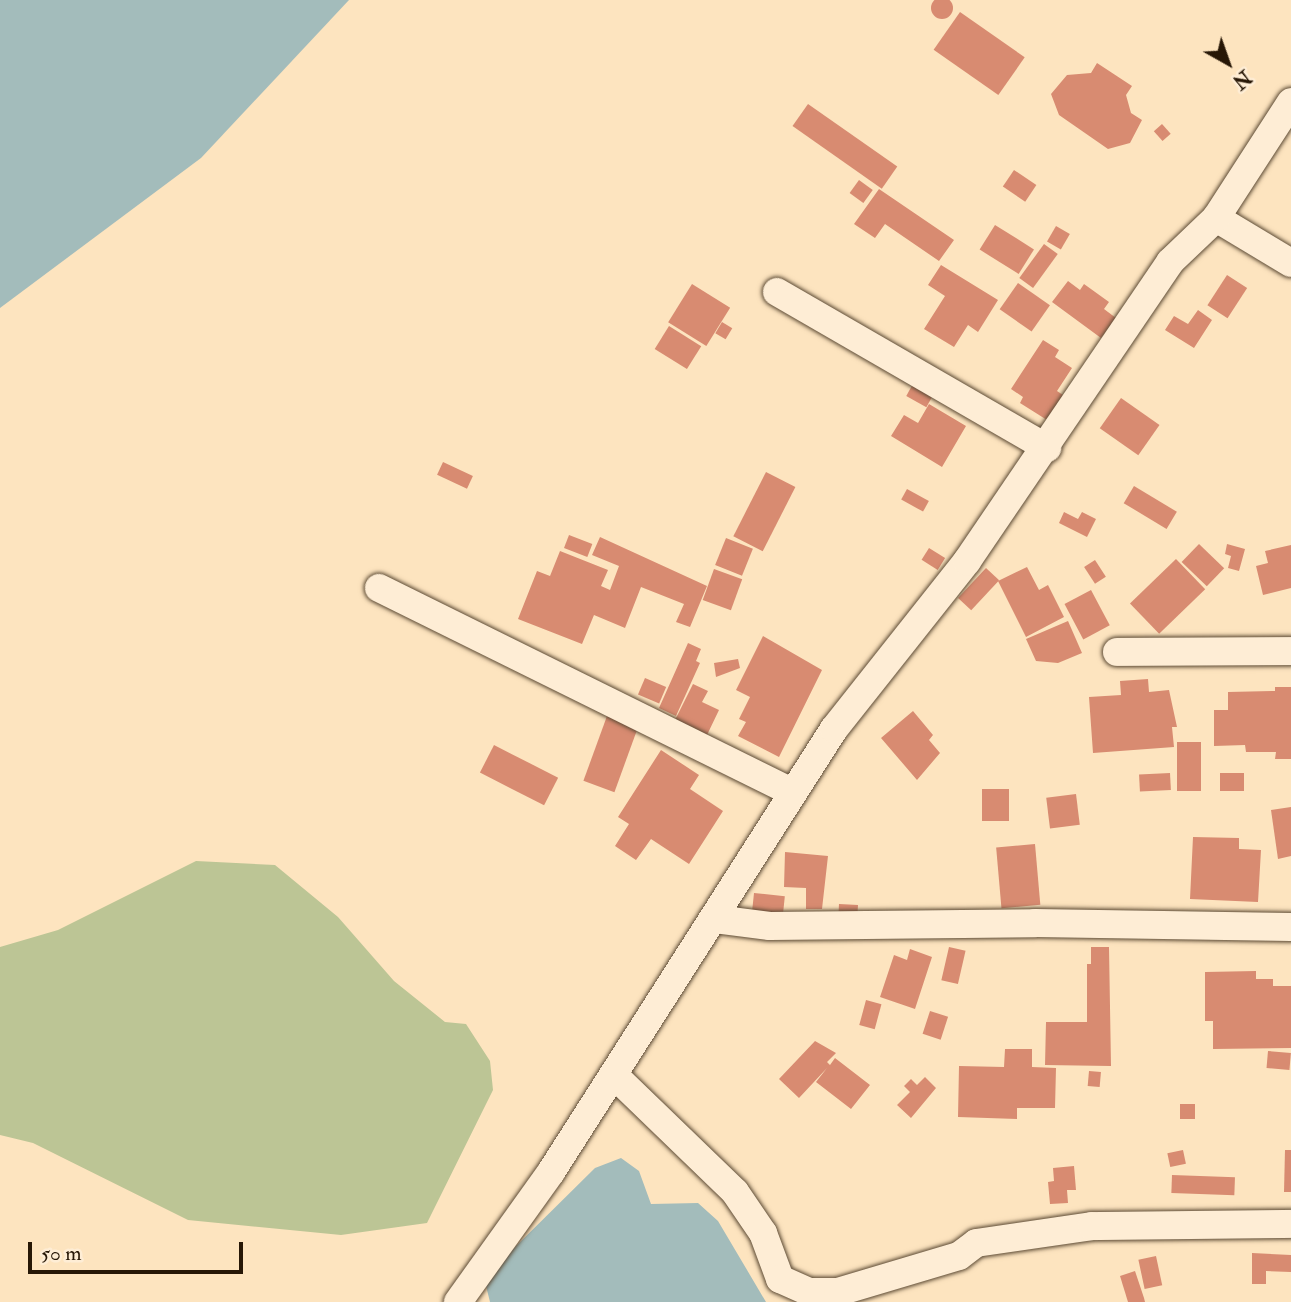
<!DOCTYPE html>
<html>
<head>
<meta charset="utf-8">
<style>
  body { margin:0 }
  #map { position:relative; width:1291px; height:1302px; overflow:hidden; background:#fde4bf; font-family:"IM FELL Double Pica",serif }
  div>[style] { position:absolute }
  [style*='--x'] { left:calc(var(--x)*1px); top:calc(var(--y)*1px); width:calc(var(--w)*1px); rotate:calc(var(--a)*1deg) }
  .green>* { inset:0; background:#bcc595 }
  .water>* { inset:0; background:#a3bcbb }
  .building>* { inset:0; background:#d88b71; transform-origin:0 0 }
  .round { border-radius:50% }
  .roads { filter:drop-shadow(0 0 2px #5c4a34) drop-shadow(0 0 2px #5c4a34) }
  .street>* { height:28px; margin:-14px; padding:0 14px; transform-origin:14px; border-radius:14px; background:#feedd5 }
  span { translate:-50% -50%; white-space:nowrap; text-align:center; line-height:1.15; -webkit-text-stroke:7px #feedd5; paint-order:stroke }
  .north { position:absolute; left:1193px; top:28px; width:70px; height:70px; -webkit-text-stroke:5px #feedd5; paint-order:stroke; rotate:140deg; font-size:19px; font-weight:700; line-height:28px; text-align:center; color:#271706 }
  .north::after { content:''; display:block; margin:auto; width:24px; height:32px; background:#271706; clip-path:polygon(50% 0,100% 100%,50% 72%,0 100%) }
  .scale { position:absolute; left:28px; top:1242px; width:215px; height:32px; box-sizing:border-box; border:4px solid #271706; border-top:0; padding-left:9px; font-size:21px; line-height:24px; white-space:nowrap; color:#271706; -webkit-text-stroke:5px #feedd5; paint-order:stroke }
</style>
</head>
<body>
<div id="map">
  <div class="green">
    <i style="clip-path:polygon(196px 861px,275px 865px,338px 917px,394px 981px,445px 1022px,466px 1024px,490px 1061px,493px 1090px,427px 1223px,341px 1235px,188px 1220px,33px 1143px,0 1135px,0 947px,58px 930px)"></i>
  </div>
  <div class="water">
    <i style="clip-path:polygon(0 0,349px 0,201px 158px,0 308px)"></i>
    <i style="clip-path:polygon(621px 1158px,639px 1171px,651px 1204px,698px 1203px,718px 1221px,766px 1302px,490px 1302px,486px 1286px,509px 1253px,595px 1168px)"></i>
  </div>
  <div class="building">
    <i class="round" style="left:931px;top:-3px;width:22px;height:22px"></i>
    <i style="left:960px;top:12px;width:79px;height:46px;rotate:35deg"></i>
    <i style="clip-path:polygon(1097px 63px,1132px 86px,1126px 95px,1131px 113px,1142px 120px,1130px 143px,1108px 149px,1059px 115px,1051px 94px,1067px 75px,1091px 73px)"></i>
    <i style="left:808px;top:104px;width:109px;height:27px;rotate:35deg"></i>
    <i style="left:1162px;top:124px;width:13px;height:11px;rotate:48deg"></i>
    <i style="left:1014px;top:170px;width:27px;height:20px;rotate:34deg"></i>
    <i style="left:859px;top:180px;width:17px;height:16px;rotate:36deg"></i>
    <i style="clip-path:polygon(879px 189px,954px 240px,939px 261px,885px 224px,875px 238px,854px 224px)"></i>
    <i style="left:995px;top:225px;width:46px;height:29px;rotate:32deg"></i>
    <i style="left:1056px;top:226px;width:16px;height:18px;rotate:30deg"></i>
    <i style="left:1044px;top:244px;width:17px;height:42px;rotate:36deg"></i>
    <i style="clip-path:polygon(941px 265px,998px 300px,978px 332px,968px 325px,954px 347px,924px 329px,945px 296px,928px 285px)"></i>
    <i style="left:1227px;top:275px;width:24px;height:36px;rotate:33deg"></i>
    <i style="clip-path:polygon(1068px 281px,1080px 290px,1084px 284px,1109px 302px,1104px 309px,1116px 318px,1101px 338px,1052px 302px)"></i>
    <i style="left:1018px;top:283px;width:39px;height:32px;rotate:35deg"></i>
    <i style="left:692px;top:284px;width:45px;height:45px;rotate:32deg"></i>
    <i style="clip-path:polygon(1198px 310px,1212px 320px,1194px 348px,1165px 330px,1174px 316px,1188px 324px)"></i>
    <i style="left:722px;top:322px;width:12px;height:13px;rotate:31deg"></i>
    <i style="left:669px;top:326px;width:38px;height:27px;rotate:32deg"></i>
    <i style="clip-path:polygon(1043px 340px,1059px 350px,1055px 357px,1072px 368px,1057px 391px,1063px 395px,1047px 420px,1020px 403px,1023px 397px,1011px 389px)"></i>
    <i style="left:914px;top:382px;width:23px;height:16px;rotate:29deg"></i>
    <i style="left:1121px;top:398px;width:47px;height:37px;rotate:35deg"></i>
    <i style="clip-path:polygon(929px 404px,966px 426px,942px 467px,891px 436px,904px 415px,918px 423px)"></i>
    <i style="left:443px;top:462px;width:33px;height:14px;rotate:25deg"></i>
    <i style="left:766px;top:472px;width:33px;height:72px;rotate:27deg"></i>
    <i style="left:1134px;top:486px;width:50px;height:20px;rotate:31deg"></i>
    <i style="left:907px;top:489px;width:25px;height:12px;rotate:29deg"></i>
    <i style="clip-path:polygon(1064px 512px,1078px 519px,1082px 512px,1096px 519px,1087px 537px,1059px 523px)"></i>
    <i style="left:569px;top:535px;width:25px;height:14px;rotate:21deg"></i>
    <i style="clip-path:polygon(600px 537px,707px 586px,690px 627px,676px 622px,684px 604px,641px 587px,625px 628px,594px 615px,582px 644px,518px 619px,537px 571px,550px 576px,560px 551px,608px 570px,601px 586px,610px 590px,619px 566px,592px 555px)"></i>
    <i style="left:726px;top:538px;width:29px;height:29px;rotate:22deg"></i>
    <i style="left:1199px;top:544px;width:35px;height:25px;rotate:44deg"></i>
    <i style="clip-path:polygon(1227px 544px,1245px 549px,1239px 571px,1228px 568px,1231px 556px,1225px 554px)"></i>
    <i style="clip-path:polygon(1291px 545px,1291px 588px,1263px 595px,1256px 566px,1268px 563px,1265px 551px)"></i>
    <i style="left:929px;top:548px;width:19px;height:14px;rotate:32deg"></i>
    <i style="left:1176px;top:559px;width:42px;height:64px;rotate:46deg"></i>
    <i style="left:1095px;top:560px;width:20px;height:13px;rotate:57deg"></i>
    <i style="clip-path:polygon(1027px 567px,1039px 590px,1048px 585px,1064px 617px,1026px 637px,998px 581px)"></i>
    <i style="left:986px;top:568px;width:18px;height:41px;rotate:43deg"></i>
    <i style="left:714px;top:569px;width:30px;height:33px;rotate:20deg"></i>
    <i style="left:1091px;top:590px;width:40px;height:30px;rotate:62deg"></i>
    <i style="clip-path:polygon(1068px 621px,1082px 653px,1058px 663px,1036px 661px,1026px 639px)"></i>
    <i style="clip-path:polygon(763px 636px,822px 670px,779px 757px,738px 736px,746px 722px,739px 719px,750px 697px,736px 690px)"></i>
    <i style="clip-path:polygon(688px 643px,701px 649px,696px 661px,700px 663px,676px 716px,659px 708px)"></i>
    <i style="clip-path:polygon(738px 659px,740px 668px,716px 677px,714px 663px)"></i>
    <i style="left:645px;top:678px;width:23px;height:18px;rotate:23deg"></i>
    <i style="clip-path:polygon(1148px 679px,1149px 692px,1169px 690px,1177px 727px,1172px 727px,1174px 747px,1093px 753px,1089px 697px,1121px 695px,1120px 681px)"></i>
    <i style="clip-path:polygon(693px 684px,708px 691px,702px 702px,719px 710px,707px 735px,675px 720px)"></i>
    <i style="clip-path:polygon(1275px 687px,1291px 687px,1291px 759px,1275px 759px,1276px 752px,1246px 752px,1245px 745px,1214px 746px,1214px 710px,1228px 710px,1228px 692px,1275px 691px)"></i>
    <i style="clip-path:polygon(913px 711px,933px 735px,929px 740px,940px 753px,917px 780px,881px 738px)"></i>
    <i style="left:607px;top:716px;width:33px;height:69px;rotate:20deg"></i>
    <i style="left:1201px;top:742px;width:49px;height:24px;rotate:90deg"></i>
    <i style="left:494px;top:745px;width:72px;height:31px;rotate:27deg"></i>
    <i style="clip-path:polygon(661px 750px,699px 775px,690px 789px,723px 811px,689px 864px,651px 839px,636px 860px,615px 846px,629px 824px,618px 817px)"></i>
    <i style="left:1170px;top:773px;width:17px;height:31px;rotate:87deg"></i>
    <i style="left:1220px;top:773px;width:24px;height:18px"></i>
    <i style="left:982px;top:789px;width:27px;height:32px"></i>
    <i style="left:1076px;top:794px;width:31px;height:30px;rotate:83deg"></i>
    <i style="clip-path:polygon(1291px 807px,1291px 856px,1278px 859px,1271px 810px)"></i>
    <i style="clip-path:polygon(1193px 837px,1239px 838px,1239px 849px,1261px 850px,1258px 902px,1190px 899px)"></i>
    <i style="left:1035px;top:844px;width:61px;height:39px;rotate:85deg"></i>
    <i style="clip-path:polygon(785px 852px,828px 856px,822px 909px,806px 909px,806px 888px,784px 887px)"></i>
    <i style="left:754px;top:893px;width:31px;height:18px;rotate:6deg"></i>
    <i style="left:839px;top:904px;width:19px;height:13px;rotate:3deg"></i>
    <i style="left:949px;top:947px;width:17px;height:34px;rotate:13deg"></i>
    <i style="clip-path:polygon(1091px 947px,1109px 947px,1111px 1066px,1045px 1065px,1046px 1022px,1087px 1022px,1087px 964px,1091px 964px)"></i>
    <i style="clip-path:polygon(910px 949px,932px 957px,915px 1009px,880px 997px,894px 955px,907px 960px)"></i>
    <i style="clip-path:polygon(1256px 971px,1256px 979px,1273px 979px,1273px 986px,1291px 986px,1291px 1048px,1213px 1049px,1213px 1021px,1205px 1021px,1205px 972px)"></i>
    <i style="left:866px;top:1000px;width:16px;height:26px;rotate:15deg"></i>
    <i style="left:930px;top:1011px;width:19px;height:24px;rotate:18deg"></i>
    <i style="clip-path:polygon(815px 1041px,836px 1053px,827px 1062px,830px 1065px,835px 1058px,870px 1085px,851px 1109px,816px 1082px,827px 1068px,799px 1098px,779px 1079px)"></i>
    <i style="clip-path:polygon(1005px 1049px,1032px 1049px,1032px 1067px,1056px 1068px,1055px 1108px,1017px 1108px,1017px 1119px,958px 1117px,959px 1066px,1004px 1067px)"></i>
    <i style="left:1268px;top:1051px;width:23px;height:17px;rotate:5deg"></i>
    <i style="left:1089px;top:1071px;width:12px;height:15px;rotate:5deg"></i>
    <i style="clip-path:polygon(925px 1077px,936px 1088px,911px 1118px,897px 1105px,910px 1092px,904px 1086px,911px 1079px,917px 1085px)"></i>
    <i style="left:1180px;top:1104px;width:15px;height:15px"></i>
    <i style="left:1183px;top:1150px;width:14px;height:16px;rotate:78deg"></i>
    <i style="clip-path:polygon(1285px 1150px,1291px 1150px,1291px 1192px,1284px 1192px)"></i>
    <i style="clip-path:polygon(1074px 1166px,1076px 1190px,1067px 1190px,1068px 1203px,1050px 1204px,1048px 1182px,1054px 1181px,1053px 1168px)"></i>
    <i style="left:1172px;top:1175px;width:63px;height:18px;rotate:2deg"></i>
    <i style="clip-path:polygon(1252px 1253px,1291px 1255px,1291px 1272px,1266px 1271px,1266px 1284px,1252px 1284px)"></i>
    <i style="left:1156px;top:1256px;width:30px;height:18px;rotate:78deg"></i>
    <i style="clip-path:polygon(1135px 1271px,1144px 1298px,1145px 1302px,1128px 1302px,1120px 1276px)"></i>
  </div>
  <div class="roads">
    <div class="street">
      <i style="--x:1216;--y:218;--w:87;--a:31"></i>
      <i style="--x:777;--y:292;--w:312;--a:30"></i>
      <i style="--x:379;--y:588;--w:460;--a:26.3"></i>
      <i style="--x:1117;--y:652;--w:174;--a:-0.3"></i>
      <i style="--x:715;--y:919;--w:55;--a:7.3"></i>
      <i style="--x:770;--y:926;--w:265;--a:-0.6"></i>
      <i style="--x:1035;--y:923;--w:256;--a:0.9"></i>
      <i style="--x:614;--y:1075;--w:168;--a:44"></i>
      <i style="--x:735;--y:1192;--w:50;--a:55.7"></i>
      <i style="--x:763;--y:1233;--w:49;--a:69.7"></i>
      <i style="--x:780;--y:1279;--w:32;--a:24"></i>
      <i style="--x:809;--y:1292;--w:29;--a:0"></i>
      <i style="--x:838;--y:1292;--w:126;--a:-16.6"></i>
      <i style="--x:959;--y:1256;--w:21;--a:-37"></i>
      <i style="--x:976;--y:1243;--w:117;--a:-8.3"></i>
      <i style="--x:1092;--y:1226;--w:199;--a:-0.6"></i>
      <i style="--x:458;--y:1302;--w:160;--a:-54.4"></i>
      <i style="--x:551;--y:1172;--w:526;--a:-57.43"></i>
      <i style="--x:834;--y:729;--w:214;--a:-51.6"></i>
      <i style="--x:967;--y:561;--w:361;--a:-55.8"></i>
      <i style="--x:1170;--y:262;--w:64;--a:-43.7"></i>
      <i style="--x:1216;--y:218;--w:138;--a:-57.1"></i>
    </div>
  </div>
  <div class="north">N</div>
  <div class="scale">50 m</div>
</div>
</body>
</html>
